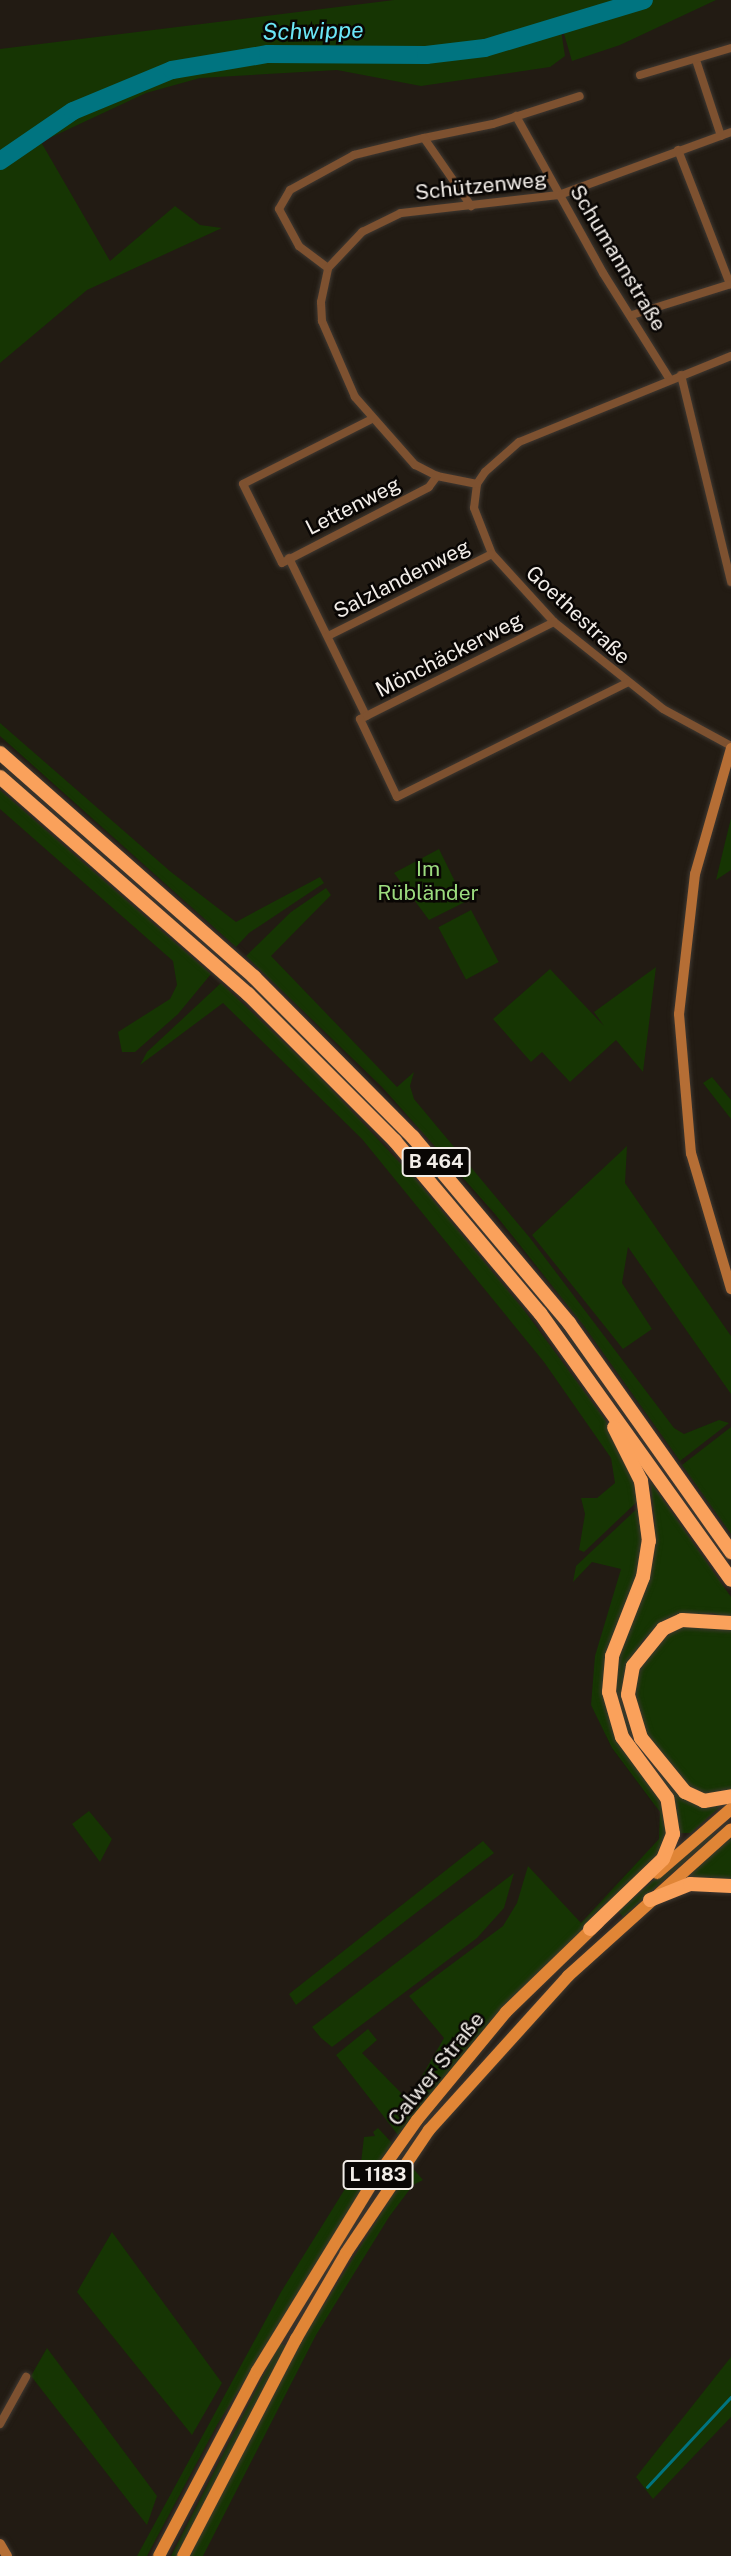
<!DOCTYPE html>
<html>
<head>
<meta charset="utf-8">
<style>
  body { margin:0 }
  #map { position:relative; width:731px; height:2556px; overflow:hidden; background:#221b13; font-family:"Public Sans",sans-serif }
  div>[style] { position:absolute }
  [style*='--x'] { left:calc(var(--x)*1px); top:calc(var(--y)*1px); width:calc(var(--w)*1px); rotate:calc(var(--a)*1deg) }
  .green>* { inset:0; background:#163503; transform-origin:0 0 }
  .stream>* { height:2.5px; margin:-1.25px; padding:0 1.25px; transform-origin:1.25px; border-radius:1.25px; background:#007480 }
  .river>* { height:18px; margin:-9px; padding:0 9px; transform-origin:9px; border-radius:9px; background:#007480 }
  .roads { filter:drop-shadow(0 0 2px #3f3831) drop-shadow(0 0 2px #3f3831) }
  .street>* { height:8px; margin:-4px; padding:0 4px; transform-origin:4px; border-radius:4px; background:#7d5130 }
  .secondary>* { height:10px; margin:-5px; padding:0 5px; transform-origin:5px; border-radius:5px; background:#b56e35 }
  .primary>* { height:12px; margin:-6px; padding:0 6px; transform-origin:6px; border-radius:6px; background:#e08536 }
  .highway>* { height:14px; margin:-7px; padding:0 7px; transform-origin:7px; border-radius:7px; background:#faa15b }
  span { translate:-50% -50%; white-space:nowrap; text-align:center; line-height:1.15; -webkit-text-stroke:5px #090604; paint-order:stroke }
  .shield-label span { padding:2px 5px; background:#090604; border:2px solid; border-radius:5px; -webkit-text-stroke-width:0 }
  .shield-label { font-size:19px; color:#f2ede8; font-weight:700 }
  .street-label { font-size:21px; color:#f2ede8 }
  .park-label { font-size:21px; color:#9cdb7e }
  .water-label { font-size:23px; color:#6be6f7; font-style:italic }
</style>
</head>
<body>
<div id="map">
  <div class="green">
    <i style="clip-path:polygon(394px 0,716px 0,620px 45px,572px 61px,559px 17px,565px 56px,550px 67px,421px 86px,337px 70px,200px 78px,146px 93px,41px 142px,110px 261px,175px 206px,200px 225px,222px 228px,87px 290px,0 363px,0 49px)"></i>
    <i style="clip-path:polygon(0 723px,171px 872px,236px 922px,320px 877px,324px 883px,249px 933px,236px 947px,0 736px)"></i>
    <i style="clip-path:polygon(0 790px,211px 974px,178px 1014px,135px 1052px,122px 1052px,118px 1032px,170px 999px,177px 985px,173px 961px,0 809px)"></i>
    <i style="clip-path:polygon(731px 818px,731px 870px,716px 880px)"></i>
    <i style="clip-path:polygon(439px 849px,465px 902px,429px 920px,394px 873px)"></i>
    <i style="clip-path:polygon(326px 888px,331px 895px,271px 956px,397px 1087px,414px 1072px,410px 1086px,414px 1099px,530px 1238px,674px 1428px,684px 1434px,719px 1420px,729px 1423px,680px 1461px,584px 1326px,495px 1214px,382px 1087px,246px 956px,291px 912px)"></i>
    <i style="left:471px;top:910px;width:59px;height:37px;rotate:62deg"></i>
    <i style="clip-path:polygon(656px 967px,643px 1072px,616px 1040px,570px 1082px,542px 1052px,531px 1062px,493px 1019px,550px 969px,604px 1026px,594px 1012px)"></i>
    <i style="clip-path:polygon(221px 983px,314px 1071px,418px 1182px,524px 1310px,606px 1421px,625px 1453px,641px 1498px,584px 1552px,579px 1550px,585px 1514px,581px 1498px,597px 1498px,615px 1483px,611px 1458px,544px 1362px,362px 1139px,223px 1003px,140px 1065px,147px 1052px)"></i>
    <i style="clip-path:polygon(712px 1077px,731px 1100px,731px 1119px,703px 1083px)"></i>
    <i style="clip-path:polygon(627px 1146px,625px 1183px,731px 1336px,731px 1394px,628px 1247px,622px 1283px,652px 1329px,623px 1349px,532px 1235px)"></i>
    <i style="clip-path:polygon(731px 1427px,731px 1534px,682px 1465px)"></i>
    <i style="clip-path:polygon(650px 1481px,731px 1597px,731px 1619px,712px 1613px,687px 1615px,661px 1625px,643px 1640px,625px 1672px,622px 1690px,633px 1737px,679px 1794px,710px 1807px,723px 1804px,691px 1833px,678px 1833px,659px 1774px,628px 1734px,616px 1698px,616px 1665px,654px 1559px,655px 1521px)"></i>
    <i style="clip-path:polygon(642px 1504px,642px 1563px,605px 1692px,616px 1737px,660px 1796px,667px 1837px,660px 1855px,500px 2010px,398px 2135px,336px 2055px,368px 2029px,377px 2040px,362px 2053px,408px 2100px,444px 2038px,409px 1996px,503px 1926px,517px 1903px,528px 1866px,581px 1923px,659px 1839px,660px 1812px,612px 1748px,591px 1705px,595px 1656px,621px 1569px,592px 1562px,573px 1582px,576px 1566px)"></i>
    <i style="clip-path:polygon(684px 1626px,731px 1628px,731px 1791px,707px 1796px,689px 1788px,644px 1735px,633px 1708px,635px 1672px,662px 1637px)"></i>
    <i style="clip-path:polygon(89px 1811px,112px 1839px,100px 1862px,72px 1824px)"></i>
    <i style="clip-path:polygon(731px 1820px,623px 1917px,618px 1911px,707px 1833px,714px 1835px)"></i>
    <i style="clip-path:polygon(731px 1837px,731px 1882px,685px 1880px,686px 1876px)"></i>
    <i style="clip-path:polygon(483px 1841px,494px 1853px,296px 2005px,289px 1994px)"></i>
    <i style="clip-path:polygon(514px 1873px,504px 1908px,477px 1938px,332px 2047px,321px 2038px,312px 2027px)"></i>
    <i style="clip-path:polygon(378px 2128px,392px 2143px,217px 2425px,147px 2556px,137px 2556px,281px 2292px,361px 2163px,364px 2137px,375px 2136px,373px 2132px)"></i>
    <i style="clip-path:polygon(411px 2166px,423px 2180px,413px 2185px,389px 2217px,316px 2335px,203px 2556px,189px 2556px,306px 2333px)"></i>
    <i style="clip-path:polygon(112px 2232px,222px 2383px,192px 2435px,77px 2292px)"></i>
    <i style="clip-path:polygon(280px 2343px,286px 2346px,177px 2556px,171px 2556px)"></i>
    <i style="clip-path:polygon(47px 2348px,157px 2496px,147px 2525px,31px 2376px)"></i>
    <i style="clip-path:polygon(731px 2357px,731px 2417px,653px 2499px,636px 2477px)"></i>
  </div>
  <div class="stream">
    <i style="--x:647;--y:2487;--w:123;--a:-47"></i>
  </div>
  <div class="river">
    <i style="--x:0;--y:161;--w:88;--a:-34.4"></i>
    <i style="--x:73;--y:111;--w:107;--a:-22.5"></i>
    <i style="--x:172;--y:70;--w:97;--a:-9.5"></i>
    <i style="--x:268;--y:54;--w:158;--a:0.4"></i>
    <i style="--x:426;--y:55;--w:59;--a:-6.8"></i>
    <i style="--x:485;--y:48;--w:166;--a:-16.8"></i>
  </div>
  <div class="roads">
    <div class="street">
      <i style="--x:696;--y:60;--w:80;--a:71.8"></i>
      <i style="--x:640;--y:75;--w:95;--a:-16.5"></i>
      <i style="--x:516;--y:116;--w:179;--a:61"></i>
      <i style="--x:603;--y:273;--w:126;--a:57.9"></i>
      <i style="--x:424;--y:138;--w:70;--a:-11.5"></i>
      <i style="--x:493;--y:124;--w:91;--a:-17.8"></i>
      <i style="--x:678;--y:150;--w:144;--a:68.8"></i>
      <i style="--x:328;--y:268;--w:36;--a:-143"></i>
      <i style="--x:299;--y:246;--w:42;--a:-118.4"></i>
      <i style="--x:279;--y:209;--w:22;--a:-60"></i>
      <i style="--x:290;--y:190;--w:73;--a:-28.7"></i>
      <i style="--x:354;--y:155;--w:72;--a:-13.7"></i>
      <i style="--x:424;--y:138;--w:83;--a:55.3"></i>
      <i style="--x:632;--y:315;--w:104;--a:-17.4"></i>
      <i style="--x:731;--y:356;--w:229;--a:157.9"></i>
      <i style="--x:519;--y:442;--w:45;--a:138.6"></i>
      <i style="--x:485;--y:472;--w:14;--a:124"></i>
      <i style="--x:477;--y:484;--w:24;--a:97"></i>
      <i style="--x:474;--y:508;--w:49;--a:68.6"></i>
      <i style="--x:492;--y:554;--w:92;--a:47.6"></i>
      <i style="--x:554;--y:622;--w:139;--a:38.6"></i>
      <i style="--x:663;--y:709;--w:77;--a:28.6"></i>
      <i style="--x:681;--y:375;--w:213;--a:76.4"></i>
      <i style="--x:370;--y:420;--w:142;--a:153.3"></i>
      <i style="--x:243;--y:484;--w:88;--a:63.7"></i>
      <i style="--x:282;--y:563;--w:165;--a:-27.3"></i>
      <i style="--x:429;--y:487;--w:14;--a:-54"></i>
      <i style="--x:477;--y:484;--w:41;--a:-168.7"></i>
      <i style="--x:437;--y:476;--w:25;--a:-153"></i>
      <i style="--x:415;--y:465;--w:91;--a:-131.4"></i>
      <i style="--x:355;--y:397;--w:83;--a:-113.5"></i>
      <i style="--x:322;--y:321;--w:19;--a:-93"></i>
      <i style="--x:321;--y:302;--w:35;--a:-78"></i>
      <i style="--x:328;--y:268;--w:50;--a:-46.6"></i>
      <i style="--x:362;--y:232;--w:43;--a:-26"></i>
      <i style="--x:401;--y:213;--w:159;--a:-6.5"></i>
      <i style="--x:559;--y:195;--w:183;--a:-20.1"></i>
      <i style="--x:289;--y:558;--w:176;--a:64"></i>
      <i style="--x:554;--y:622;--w:217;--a:153.4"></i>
      <i style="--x:360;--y:719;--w:86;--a:64.6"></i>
      <i style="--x:397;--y:797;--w:257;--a:-26.4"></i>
      <i style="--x:328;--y:636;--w:183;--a:-26.6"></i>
      <i style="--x:0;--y:2424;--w:54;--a:-61"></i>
    </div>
    <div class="secondary">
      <i style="--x:731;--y:748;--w:131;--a:105.9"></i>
      <i style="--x:695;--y:874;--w:141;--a:96.5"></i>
      <i style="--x:679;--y:1014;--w:140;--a:85.1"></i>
      <i style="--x:691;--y:1153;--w:142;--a:73.6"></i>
      <i style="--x:0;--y:2544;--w:14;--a:60"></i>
    </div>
    <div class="primary">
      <i style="--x:657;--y:1873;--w:98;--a:-40.9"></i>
      <i style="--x:159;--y:2556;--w:209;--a:-62.1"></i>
      <i style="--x:257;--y:2371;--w:222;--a:-58.5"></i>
      <i style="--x:373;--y:2182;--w:76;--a:-54.6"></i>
      <i style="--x:417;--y:2120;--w:140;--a:-50.5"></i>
      <i style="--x:506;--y:2012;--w:128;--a:-44.1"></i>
      <i style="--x:183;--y:2556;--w:245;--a:-62.5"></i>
      <i style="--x:296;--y:2339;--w:99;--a:-59.8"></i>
      <i style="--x:346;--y:2253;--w:148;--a:-56"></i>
      <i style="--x:429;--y:2130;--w:207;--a:-47.9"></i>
      <i style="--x:568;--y:1976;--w:219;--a:-42"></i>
    </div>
    <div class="highway">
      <i style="--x:0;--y:753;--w:339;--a:41.4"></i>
      <i style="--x:254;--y:977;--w:226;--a:45.2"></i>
      <i style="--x:413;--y:1137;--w:243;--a:50"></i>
      <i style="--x:569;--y:1323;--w:281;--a:54.7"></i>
      <i style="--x:0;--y:777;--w:330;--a:41.2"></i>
      <i style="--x:248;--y:994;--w:208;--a:45"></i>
      <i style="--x:395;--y:1141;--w:225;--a:49.9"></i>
      <i style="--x:540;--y:1313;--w:328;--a:54.4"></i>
      <i style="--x:731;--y:1623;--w:49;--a:-176.5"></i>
      <i style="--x:682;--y:1620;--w:21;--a:155"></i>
      <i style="--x:663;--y:1629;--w:48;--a:129"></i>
      <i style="--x:633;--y:1666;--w:29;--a:100"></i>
      <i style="--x:628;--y:1695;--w:45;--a:73.2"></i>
      <i style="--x:641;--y:1738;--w:70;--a:50.8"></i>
      <i style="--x:685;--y:1792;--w:21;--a:25"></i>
      <i style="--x:704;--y:1801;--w:27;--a:-10"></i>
      <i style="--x:650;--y:1900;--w:43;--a:-21.8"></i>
      <i style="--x:690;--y:1884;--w:41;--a:2.8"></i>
      <i style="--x:590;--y:1929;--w:101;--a:-43.8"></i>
      <i style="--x:663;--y:1859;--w:27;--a:-68"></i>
      <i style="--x:673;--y:1834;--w:36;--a:-99"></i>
      <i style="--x:667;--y:1798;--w:76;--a:-126.4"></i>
      <i style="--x:622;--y:1737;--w:47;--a:-106.1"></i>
      <i style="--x:609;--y:1692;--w:36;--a:-85"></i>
      <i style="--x:612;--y:1656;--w:85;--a:-68.6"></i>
      <i style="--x:643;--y:1577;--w:36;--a:-81"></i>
      <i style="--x:649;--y:1541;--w:61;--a:-97.6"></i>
      <i style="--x:641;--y:1481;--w:60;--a:-116.6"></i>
    </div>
  </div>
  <div class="shield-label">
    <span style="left:436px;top:1162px">B 464</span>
    <span style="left:378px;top:2175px">L 1183</span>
  </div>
  <div class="street-label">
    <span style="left:481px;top:186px;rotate:-6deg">Schützenweg</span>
    <span style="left:618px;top:258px;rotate:59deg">Schumannstraße</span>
    <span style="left:353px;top:506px;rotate:-27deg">Lettenweg</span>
    <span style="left:402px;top:579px;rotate:-27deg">Salzlandenweg</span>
    <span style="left:578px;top:615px;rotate:43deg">Goethestraße</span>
    <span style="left:449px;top:655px;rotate:-27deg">Mönchäckerweg</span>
    <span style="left:436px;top:2069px;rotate:-51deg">Calwer Straße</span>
  </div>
  <div class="park-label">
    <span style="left:428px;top:881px">Im<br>Rübländer</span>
  </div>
  <div class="water-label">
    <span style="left:313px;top:31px;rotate:-1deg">Schwippe</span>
  </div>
</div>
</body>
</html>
